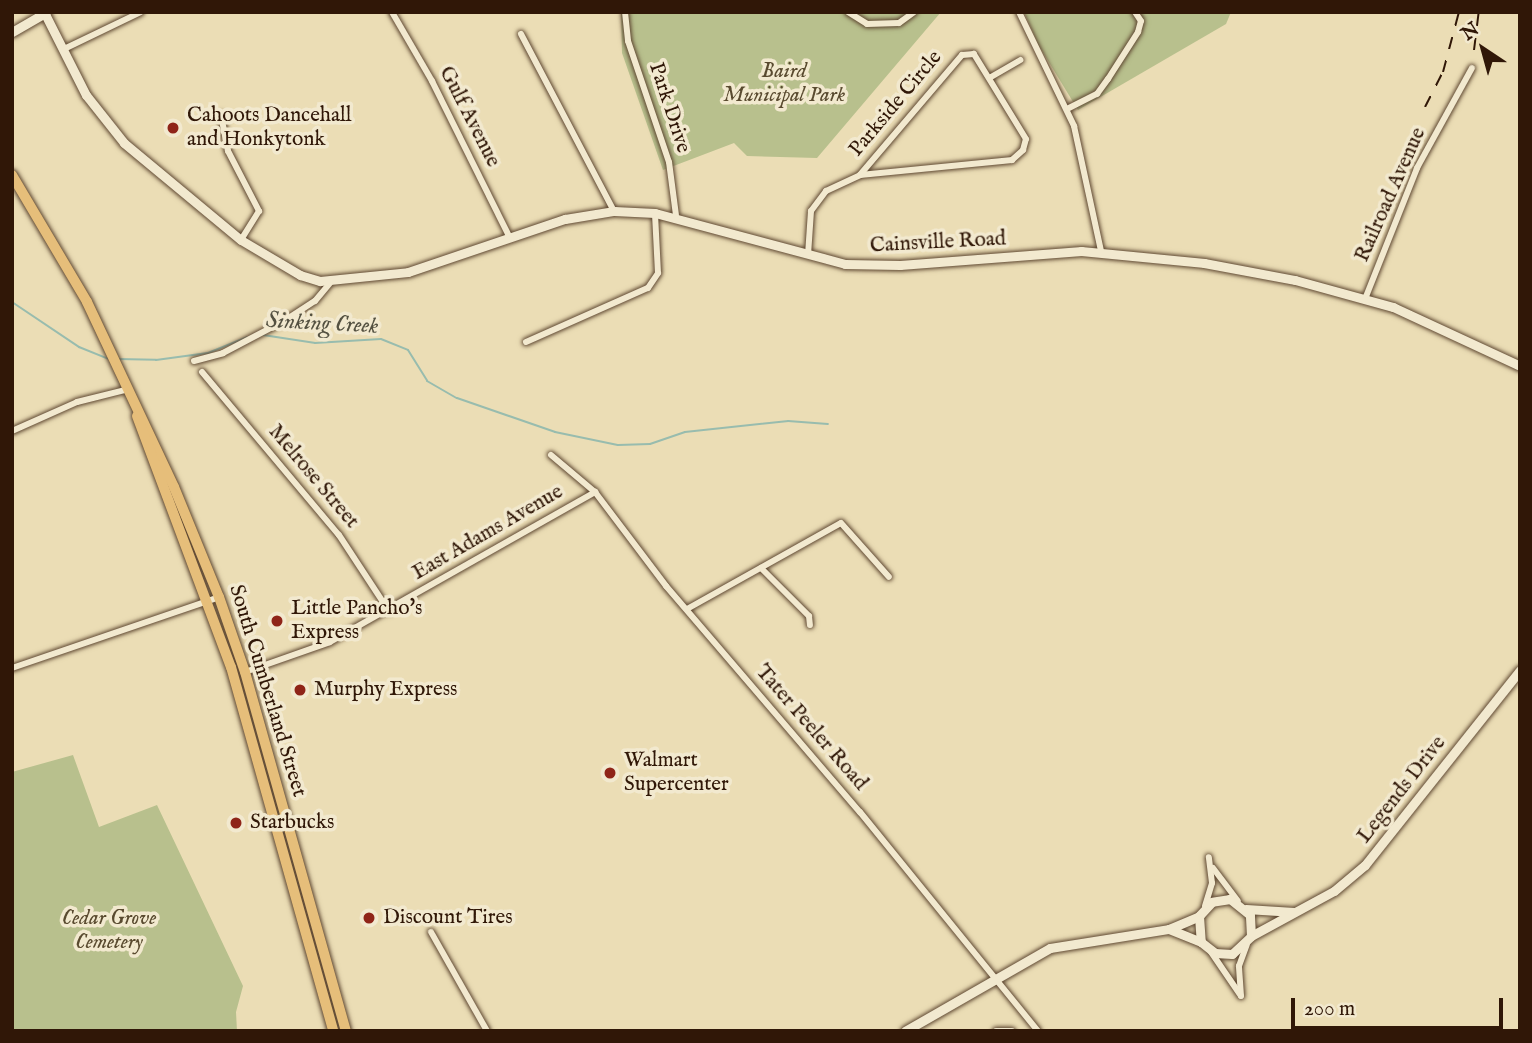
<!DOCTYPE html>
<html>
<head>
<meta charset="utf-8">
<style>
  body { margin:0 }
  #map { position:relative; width:1532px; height:1043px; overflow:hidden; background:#ebddb5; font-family:"IM FELL English",serif }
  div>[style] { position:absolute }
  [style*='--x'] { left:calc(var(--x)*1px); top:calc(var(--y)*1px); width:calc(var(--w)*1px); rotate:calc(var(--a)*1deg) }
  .green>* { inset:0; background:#b8c08d }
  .stream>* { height:2px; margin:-1px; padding:0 1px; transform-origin:1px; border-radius:1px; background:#98bcae }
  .roads { filter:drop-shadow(0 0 2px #5f4832) drop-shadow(0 0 2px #5f4832) }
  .street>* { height:6px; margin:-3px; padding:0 3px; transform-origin:3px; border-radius:3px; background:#f2e9cf }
  .secondary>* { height:9px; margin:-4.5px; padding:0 4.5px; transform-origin:4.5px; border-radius:4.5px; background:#f2e9cf }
  .primary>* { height:10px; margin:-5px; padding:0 5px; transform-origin:5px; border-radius:5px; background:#e6be7a }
  .rail>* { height:2px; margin-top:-1px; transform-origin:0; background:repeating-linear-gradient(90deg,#301707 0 12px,transparent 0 24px) }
  .dots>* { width:19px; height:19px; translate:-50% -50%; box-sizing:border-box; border:4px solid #f2e9cf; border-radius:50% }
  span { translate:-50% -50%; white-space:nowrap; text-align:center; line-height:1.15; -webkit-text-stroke:7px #f2e9cf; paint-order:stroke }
  .park-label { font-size:21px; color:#594a2f; font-style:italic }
  .street-label { font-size:21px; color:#301707 }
  .poi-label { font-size:21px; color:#301707 }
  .left { translate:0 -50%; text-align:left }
  .water-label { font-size:23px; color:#545141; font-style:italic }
  .frame { position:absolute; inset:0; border:14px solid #301707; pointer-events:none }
  .north { position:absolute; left:1448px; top:14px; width:70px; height:70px; -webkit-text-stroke:5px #f2e9cf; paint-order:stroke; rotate:324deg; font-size:19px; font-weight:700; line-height:28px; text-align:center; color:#301707 }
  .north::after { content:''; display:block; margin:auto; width:24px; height:32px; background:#301707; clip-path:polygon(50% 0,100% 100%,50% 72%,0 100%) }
  .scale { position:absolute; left:1291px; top:998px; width:212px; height:32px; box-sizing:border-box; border:4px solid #301707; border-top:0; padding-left:9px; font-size:21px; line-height:24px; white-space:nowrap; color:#301707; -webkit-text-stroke:5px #f2e9cf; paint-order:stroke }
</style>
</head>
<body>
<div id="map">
  <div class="green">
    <i style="clip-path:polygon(621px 12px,941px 12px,817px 158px,747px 156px,734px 143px,663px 170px,622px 53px)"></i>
    <i style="clip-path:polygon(1024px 12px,1231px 12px,1226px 24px,1078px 110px,1039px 46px)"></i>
    <i style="clip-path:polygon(73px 755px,99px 827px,157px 805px,243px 986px,236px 1012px,237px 1031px,12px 1031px,12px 772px)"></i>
  </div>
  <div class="stream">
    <i style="--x:12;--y:302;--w:81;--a:33.9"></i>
    <i style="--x:79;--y:347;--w:31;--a:22"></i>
    <i style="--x:263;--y:335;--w:53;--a:8.7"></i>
    <i style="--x:315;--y:343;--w:66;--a:-3.5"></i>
    <i style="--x:381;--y:339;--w:29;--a:22"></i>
    <i style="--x:408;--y:350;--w:36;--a:58"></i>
    <i style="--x:427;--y:381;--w:34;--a:30"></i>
    <i style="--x:457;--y:398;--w:104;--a:19.1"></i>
    <i style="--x:555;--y:432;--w:64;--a:11.7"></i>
    <i style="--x:618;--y:445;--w:32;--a:-2"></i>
    <i style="--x:650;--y:444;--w:37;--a:-19"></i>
    <i style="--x:685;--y:432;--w:104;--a:-6.1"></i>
    <i style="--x:788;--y:421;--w:40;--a:4.3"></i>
    <i style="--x:117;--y:359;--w:39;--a:1"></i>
    <i style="--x:156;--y:360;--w:52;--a:-7.7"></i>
    <i style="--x:208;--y:353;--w:42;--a:-22.3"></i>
  </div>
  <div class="roads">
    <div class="street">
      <i style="--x:392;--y:12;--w:80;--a:59.9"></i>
      <i style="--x:432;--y:81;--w:175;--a:63.6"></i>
      <i style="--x:625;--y:12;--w:29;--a:84"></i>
      <i style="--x:628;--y:41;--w:128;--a:71.3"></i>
      <i style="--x:669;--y:162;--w:53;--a:82.5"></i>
      <i style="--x:848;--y:12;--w:22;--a:32"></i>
      <i style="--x:867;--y:24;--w:32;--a:-2"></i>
      <i style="--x:899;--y:23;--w:19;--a:-36"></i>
      <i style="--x:1019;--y:12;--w:127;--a:64.2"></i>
      <i style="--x:1074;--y:126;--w:128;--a:77.8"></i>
      <i style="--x:521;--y:34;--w:200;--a:62.3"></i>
      <i style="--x:64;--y:49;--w:85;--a:-25.7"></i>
      <i style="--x:991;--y:77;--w:34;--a:-30"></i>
      <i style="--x:1067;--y:109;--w:34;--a:-27"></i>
      <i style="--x:1097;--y:94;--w:19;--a:-54"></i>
      <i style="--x:1108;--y:79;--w:56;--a:-57.4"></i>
      <i style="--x:1138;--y:32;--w:11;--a:-75"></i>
      <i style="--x:1141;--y:21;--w:11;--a:-124"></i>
      <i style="--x:221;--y:115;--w:37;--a:79"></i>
      <i style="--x:228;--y:151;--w:68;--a:62.7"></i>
      <i style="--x:259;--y:211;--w:34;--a:122"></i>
      <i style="--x:808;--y:255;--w:44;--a:-86.1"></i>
      <i style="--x:811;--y:211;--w:25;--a:-53"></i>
      <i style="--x:826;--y:191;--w:38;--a:-25"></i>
      <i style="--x:860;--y:175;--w:153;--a:-5.6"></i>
      <i style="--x:1012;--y:160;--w:15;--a:-42"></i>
      <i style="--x:1023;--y:150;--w:11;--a:-75"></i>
      <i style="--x:1026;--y:139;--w:100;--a:-121.5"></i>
      <i style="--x:974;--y:54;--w:12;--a:175"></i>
      <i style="--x:962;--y:55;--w:157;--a:130.4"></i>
      <i style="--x:1365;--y:299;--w:141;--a:-68.3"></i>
      <i style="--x:1417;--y:168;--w:114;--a:-61.2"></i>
      <i style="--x:526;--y:342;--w:133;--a:-23.9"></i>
      <i style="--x:648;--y:288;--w:18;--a:-56"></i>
      <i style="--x:658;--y:273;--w:60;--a:-92.9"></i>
      <i style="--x:194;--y:361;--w:30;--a:-15"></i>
      <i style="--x:223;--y:353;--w:69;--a:-27.7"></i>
      <i style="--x:284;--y:321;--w:37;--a:-33"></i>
      <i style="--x:315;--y:301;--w:23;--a:-50"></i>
      <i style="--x:202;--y:372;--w:213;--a:50"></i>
      <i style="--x:339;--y:535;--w:91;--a:56.7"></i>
      <i style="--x:12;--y:431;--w:71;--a:-24"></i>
      <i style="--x:77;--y:402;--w:49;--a:-14"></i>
      <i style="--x:551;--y:455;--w:57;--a:40.1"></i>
      <i style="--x:595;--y:492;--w:118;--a:52.9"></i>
      <i style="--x:666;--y:586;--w:298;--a:49.4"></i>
      <i style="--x:860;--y:812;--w:282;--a:50.9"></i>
      <i style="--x:761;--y:568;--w:68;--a:45"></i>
      <i style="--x:809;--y:616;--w:9;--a:84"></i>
      <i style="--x:687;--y:609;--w:176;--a:-29.2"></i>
      <i style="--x:841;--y:523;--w:72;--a:48.4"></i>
      <i style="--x:12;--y:668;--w:219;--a:-18.9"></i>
      <i style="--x:245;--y:672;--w:90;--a:-19.4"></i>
      <i style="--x:330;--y:642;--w:305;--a:-29.5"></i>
      <i style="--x:1213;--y:868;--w:41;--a:52.9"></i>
      <i style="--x:1205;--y:906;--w:24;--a:-73"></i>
      <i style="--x:1212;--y:883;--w:26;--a:-97"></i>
      <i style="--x:431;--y:932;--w:114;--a:60.5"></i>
      <i style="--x:1211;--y:952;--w:53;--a:55.7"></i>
      <i style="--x:1241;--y:996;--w:30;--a:-94"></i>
      <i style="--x:1239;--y:966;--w:23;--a:-70"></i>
      <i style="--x:996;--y:1031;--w:16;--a:0"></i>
    </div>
    <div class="secondary">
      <i style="--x:44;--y:12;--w:93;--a:63.2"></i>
      <i style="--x:86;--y:95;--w:61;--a:51.6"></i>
      <i style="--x:124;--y:143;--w:152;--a:39.7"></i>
      <i style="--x:241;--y:240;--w:69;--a:30.7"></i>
      <i style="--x:300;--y:275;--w:21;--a:17"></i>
      <i style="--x:320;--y:281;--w:88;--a:-5.8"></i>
      <i style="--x:408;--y:272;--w:166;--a:-18.7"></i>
      <i style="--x:565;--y:219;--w:50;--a:-9.3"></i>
      <i style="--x:614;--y:211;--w:41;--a:2.8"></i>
      <i style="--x:655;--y:213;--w:197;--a:15"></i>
      <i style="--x:845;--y:264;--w:55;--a:1"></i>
      <i style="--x:900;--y:265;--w:182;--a:-4.4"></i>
      <i style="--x:1081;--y:251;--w:124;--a:5.6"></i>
      <i style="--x:1204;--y:263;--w:93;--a:10.6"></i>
      <i style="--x:1295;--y:280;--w:102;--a:15.4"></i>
      <i style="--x:1393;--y:307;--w:140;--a:24.9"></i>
      <i style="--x:12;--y:32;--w:39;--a:-30"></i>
      <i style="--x:1246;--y:909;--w:48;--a:3.6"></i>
      <i style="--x:1169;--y:929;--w:35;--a:22"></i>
      <i style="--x:1201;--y:942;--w:18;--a:38"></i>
      <i style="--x:1215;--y:953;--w:17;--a:3"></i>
      <i style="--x:1232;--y:954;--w:26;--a:-43"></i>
      <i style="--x:1251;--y:936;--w:21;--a:-93"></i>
      <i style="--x:1250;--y:915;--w:26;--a:-141"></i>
      <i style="--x:1230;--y:899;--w:18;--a:171"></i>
      <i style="--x:1212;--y:902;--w:19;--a:133"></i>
      <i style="--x:1199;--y:916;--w:26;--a:86"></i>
      <i style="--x:1251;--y:936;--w:94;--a:-28.5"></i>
      <i style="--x:1334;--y:891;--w:40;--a:-40"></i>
      <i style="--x:1365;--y:865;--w:249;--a:-51.5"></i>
      <i style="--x:905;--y:1031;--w:167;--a:-29.8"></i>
      <i style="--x:1050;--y:948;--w:121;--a:-9.1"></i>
      <i style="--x:1169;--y:929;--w:33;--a:-23"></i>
    </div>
    <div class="primary">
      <i style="--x:12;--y:175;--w:147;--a:59.4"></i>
      <i style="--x:87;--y:302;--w:204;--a:64.8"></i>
      <i style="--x:174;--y:487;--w:119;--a:67.8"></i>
      <i style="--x:219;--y:597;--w:79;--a:70.9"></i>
      <i style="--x:245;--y:672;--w:373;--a:74.3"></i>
      <i style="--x:137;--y:416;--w:268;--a:69.5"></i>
      <i style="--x:231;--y:667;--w:378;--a:74.3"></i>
    </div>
  </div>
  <div class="rail">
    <i style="--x:1474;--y:50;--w:38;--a:-83"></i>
    <i style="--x:1425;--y:107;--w:39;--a:-63"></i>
    <i style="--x:1443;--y:72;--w:62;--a:-75.1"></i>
  </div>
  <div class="dots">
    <i style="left:173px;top:128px;background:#8f2418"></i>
    <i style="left:277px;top:621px;background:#8f2418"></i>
    <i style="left:300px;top:690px;background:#8f2418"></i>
    <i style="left:610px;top:773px;background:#8f2418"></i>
    <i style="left:236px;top:823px;background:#8f2418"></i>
    <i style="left:369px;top:918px;background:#8f2418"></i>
  </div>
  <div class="park-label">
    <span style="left:784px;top:84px">Baird<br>Municipal Park</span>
    <span style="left:109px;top:931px">Cedar Grove<br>Cemetery</span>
  </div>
  <div class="street-label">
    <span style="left:896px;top:104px;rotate:-50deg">Parkside Circle</span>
    <span style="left:669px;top:108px;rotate:72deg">Park Drive</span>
    <span style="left:469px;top:117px;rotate:63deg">Gulf Avenue</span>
    <span style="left:1391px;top:195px;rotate:-66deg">Railroad Avenue</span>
    <span style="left:938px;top:243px;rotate:-3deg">Cainsville Road</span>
    <span style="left:313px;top:477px;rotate:50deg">Melrose Street</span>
    <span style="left:488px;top:533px;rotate:-30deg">East Adams Avenue</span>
    <span style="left:267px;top:691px;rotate:73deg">South Cumberland Street</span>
    <span style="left:811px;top:728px;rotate:49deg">Tater Peeler Road</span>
    <span style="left:1402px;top:790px;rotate:-52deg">Legends Drive</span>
  </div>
  <div class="poi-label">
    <span class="left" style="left:187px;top:128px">Cahoots Dancehall<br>and Honkytonk</span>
    <span class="left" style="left:291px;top:621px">Little Pancho's<br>Express</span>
    <span class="left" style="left:314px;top:690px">Murphy Express</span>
    <span class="left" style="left:624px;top:773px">Walmart<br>Supercenter</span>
    <span class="left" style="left:250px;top:823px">Starbucks</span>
    <span class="left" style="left:383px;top:918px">Discount Tires</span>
  </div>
  <div class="water-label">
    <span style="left:322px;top:324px;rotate:3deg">Sinking Creek</span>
  </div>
  <div class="frame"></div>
  <div class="north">N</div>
  <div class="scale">200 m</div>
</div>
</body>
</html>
